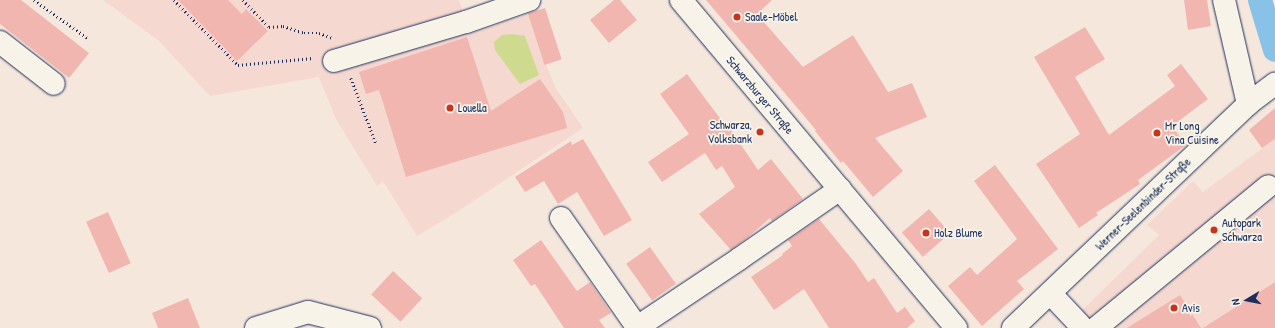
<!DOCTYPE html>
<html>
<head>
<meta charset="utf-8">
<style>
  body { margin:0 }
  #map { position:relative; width:1275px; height:328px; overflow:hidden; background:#f6e7dd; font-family:"Patrick Hand",sans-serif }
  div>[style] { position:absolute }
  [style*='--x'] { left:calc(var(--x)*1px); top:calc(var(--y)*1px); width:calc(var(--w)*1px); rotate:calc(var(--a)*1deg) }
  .built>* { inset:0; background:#f5d8d0 }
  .green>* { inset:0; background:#cedb8f }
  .canal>* { height:24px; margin:-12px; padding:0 12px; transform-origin:12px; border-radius:12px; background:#88c2e7 }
  .building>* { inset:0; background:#f2b6b0; transform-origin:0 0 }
  .path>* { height:2.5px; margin-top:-1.25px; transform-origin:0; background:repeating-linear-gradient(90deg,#1b2f5e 0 1px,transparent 0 4px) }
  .roads { filter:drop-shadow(0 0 1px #1b2f5e) drop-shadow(0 0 1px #1b2f5e) }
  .minor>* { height:22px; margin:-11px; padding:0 11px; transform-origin:11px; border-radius:11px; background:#f7f3e8 }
  .dots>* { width:11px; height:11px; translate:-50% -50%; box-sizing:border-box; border:2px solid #f7f3e8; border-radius:50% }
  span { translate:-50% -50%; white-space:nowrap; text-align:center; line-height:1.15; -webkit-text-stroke:3.5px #f7f3e8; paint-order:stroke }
  .poi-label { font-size:12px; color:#1b2f5e }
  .left { translate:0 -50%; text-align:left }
  .right { translate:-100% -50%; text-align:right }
  .street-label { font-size:12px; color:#1b2f5e }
  .north { position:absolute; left:1227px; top:280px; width:40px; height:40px; -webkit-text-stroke:3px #f7f3e8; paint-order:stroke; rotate:260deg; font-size:11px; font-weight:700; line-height:16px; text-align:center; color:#1b2f5e }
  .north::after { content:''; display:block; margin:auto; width:14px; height:18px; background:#1b2f5e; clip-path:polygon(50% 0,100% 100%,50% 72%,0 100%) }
</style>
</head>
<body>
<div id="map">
  <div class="built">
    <i style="clip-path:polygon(103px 0,459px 0,470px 34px,528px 14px,546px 65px,557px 90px,583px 128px,457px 212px,417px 236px,383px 181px,377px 186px,336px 119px,319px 77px,210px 96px,158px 40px)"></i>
    <i style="clip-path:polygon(1275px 139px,1275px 328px,1067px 328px,1066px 326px,1159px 235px,1147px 225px,1193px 181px,1203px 192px)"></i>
  </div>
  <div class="green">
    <i style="clip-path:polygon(512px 34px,525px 36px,539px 75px,520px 84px,495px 50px,494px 42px,502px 35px)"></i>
  </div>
  <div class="canal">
    <i style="--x:1260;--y:0;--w:52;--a:73.3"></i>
  </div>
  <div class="building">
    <i style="clip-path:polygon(0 0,21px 0,89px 53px,69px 78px,0 24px)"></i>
    <i style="clip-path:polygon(178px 0,228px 0,242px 14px,246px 9px,268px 31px,237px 61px)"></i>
    <i style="clip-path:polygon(614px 0,620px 0,637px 20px,609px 43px,590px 20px)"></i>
    <i style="clip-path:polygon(706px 0,772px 0,757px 14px,803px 67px,853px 35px,888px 92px,912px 83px,927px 117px,875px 138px,903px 171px,873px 197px,843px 161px,841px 163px,815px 131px,816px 130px)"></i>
    <i style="clip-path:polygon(1184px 0,1207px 0,1211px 26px,1188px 30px)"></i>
    <i style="left:545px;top:8px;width:54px;height:18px;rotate:72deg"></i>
    <i style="clip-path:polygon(1085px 27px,1105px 59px,1075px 77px,1109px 135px,1175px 86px,1167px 75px,1181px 64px,1208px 99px,1172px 126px,1186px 145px,1138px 180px,1140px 184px,1096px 213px,1098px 215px,1079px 228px,1036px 164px,1080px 134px,1034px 57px)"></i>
    <i style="clip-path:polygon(467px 37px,491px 111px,540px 79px,563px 112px,567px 128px,406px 177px,379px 90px,366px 94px,359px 72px)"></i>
    <i style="clip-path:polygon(687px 74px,725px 125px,727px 124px,758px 170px,771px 159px,803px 199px,772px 221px,770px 218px,747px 238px,731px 250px,699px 214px,735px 187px,722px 166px,716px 170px,705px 153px,662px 182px,648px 162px,689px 134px,660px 94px)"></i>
    <i style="clip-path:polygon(1275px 108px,1275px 139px,1262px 148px,1249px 130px)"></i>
    <i style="clip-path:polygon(583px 139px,632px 220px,604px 236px,577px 192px,558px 204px,544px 181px,525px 192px,515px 177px,571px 141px,572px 145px)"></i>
    <i style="clip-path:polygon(995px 165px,1058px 249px,1017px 281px,1024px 289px,982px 326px,948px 286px,970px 267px,977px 275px,1017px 239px,974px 181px)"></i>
    <i style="left:929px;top:209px;width:32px;height:36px;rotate:49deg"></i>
    <i style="left:108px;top:212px;width:56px;height:24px;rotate:66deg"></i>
    <i style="clip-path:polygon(819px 219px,856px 264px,868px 282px,874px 278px,897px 313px,905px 307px,915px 321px,907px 328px,829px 328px,804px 289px,774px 310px,751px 277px,783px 255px,782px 254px,792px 246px,788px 240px)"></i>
    <i style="clip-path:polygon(541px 240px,577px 291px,590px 282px,611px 313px,599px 320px,605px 328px,564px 328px,535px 284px,531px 286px,513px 260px)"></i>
    <i style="left:650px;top:247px;width:45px;height:29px;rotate:55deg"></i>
    <i style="left:393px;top:271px;width:40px;height:32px;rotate:43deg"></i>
    <i style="clip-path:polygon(1275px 282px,1275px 328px,1203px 328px)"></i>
    <i style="clip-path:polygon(1180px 295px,1201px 328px,1127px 328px)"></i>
    <i style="clip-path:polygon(188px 298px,200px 328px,158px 328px,152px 313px)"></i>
  </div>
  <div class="path">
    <i style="--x:34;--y:0;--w:67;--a:35.3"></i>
    <i style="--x:174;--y:0;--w:91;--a:45.4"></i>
    <i style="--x:238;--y:65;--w:75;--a:-5.3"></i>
    <i style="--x:243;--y:0;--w:37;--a:46"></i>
    <i style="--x:269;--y:27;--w:14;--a:-4"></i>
    <i style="--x:283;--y:26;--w:22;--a:18"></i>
    <i style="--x:304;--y:33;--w:15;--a:0"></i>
    <i style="--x:319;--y:33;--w:15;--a:20"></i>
    <i style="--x:351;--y:78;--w:70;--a:69"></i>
  </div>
  <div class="roads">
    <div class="minor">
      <i style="--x:681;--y:0;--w:428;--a:50"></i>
      <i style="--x:1224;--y:0;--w:107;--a:77"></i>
      <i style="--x:0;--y:42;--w:68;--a:37.9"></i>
      <i style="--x:334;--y:61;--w:138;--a:-16.5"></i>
      <i style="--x:466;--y:22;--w:67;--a:-19.2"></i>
      <i style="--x:561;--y:218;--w:133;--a:55.1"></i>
      <i style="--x:1050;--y:293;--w:48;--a:46.7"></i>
      <i style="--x:256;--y:328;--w:54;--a:-17.1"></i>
      <i style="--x:308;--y:312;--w:64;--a:14.5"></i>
      <i style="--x:636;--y:328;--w:124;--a:-33.8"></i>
      <i style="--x:739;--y:259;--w:123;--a:-34.7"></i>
      <i style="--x:1013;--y:328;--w:325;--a:-43.6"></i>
      <i style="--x:1248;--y:104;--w:34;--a:-37"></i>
      <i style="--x:1096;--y:328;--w:223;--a:-39.5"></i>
    </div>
  </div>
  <div class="dots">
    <i style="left:737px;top:17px;background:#c8321e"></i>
    <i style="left:450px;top:108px;background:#c8321e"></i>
    <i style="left:760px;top:132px;background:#c8321e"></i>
    <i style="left:1157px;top:133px;background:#c8321e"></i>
    <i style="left:1214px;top:230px;background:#c8321e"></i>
    <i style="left:926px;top:233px;background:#c8321e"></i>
    <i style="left:1174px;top:308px;background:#c8321e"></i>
  </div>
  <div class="poi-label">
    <span class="left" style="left:745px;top:17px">Saale-Möbel</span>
    <span class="left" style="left:458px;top:108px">Louella</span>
    <span class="right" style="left:752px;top:132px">Schwarza,<br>Volksbank</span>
    <span class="left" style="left:1165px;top:133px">Mr Long<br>Vina Cuisine</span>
    <span class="left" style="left:1222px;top:230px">Autopark<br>Schwarza</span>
    <span class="left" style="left:934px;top:233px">Holz Blume</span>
    <span class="left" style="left:1182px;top:308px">Avis</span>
  </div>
  <div class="street-label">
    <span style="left:760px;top:95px;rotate:50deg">Schwarzburger Straße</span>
    <span style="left:1143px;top:204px;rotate:-44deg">Werner-Seelenbinder-Straße</span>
  </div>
  <div class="north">N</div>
</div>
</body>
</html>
